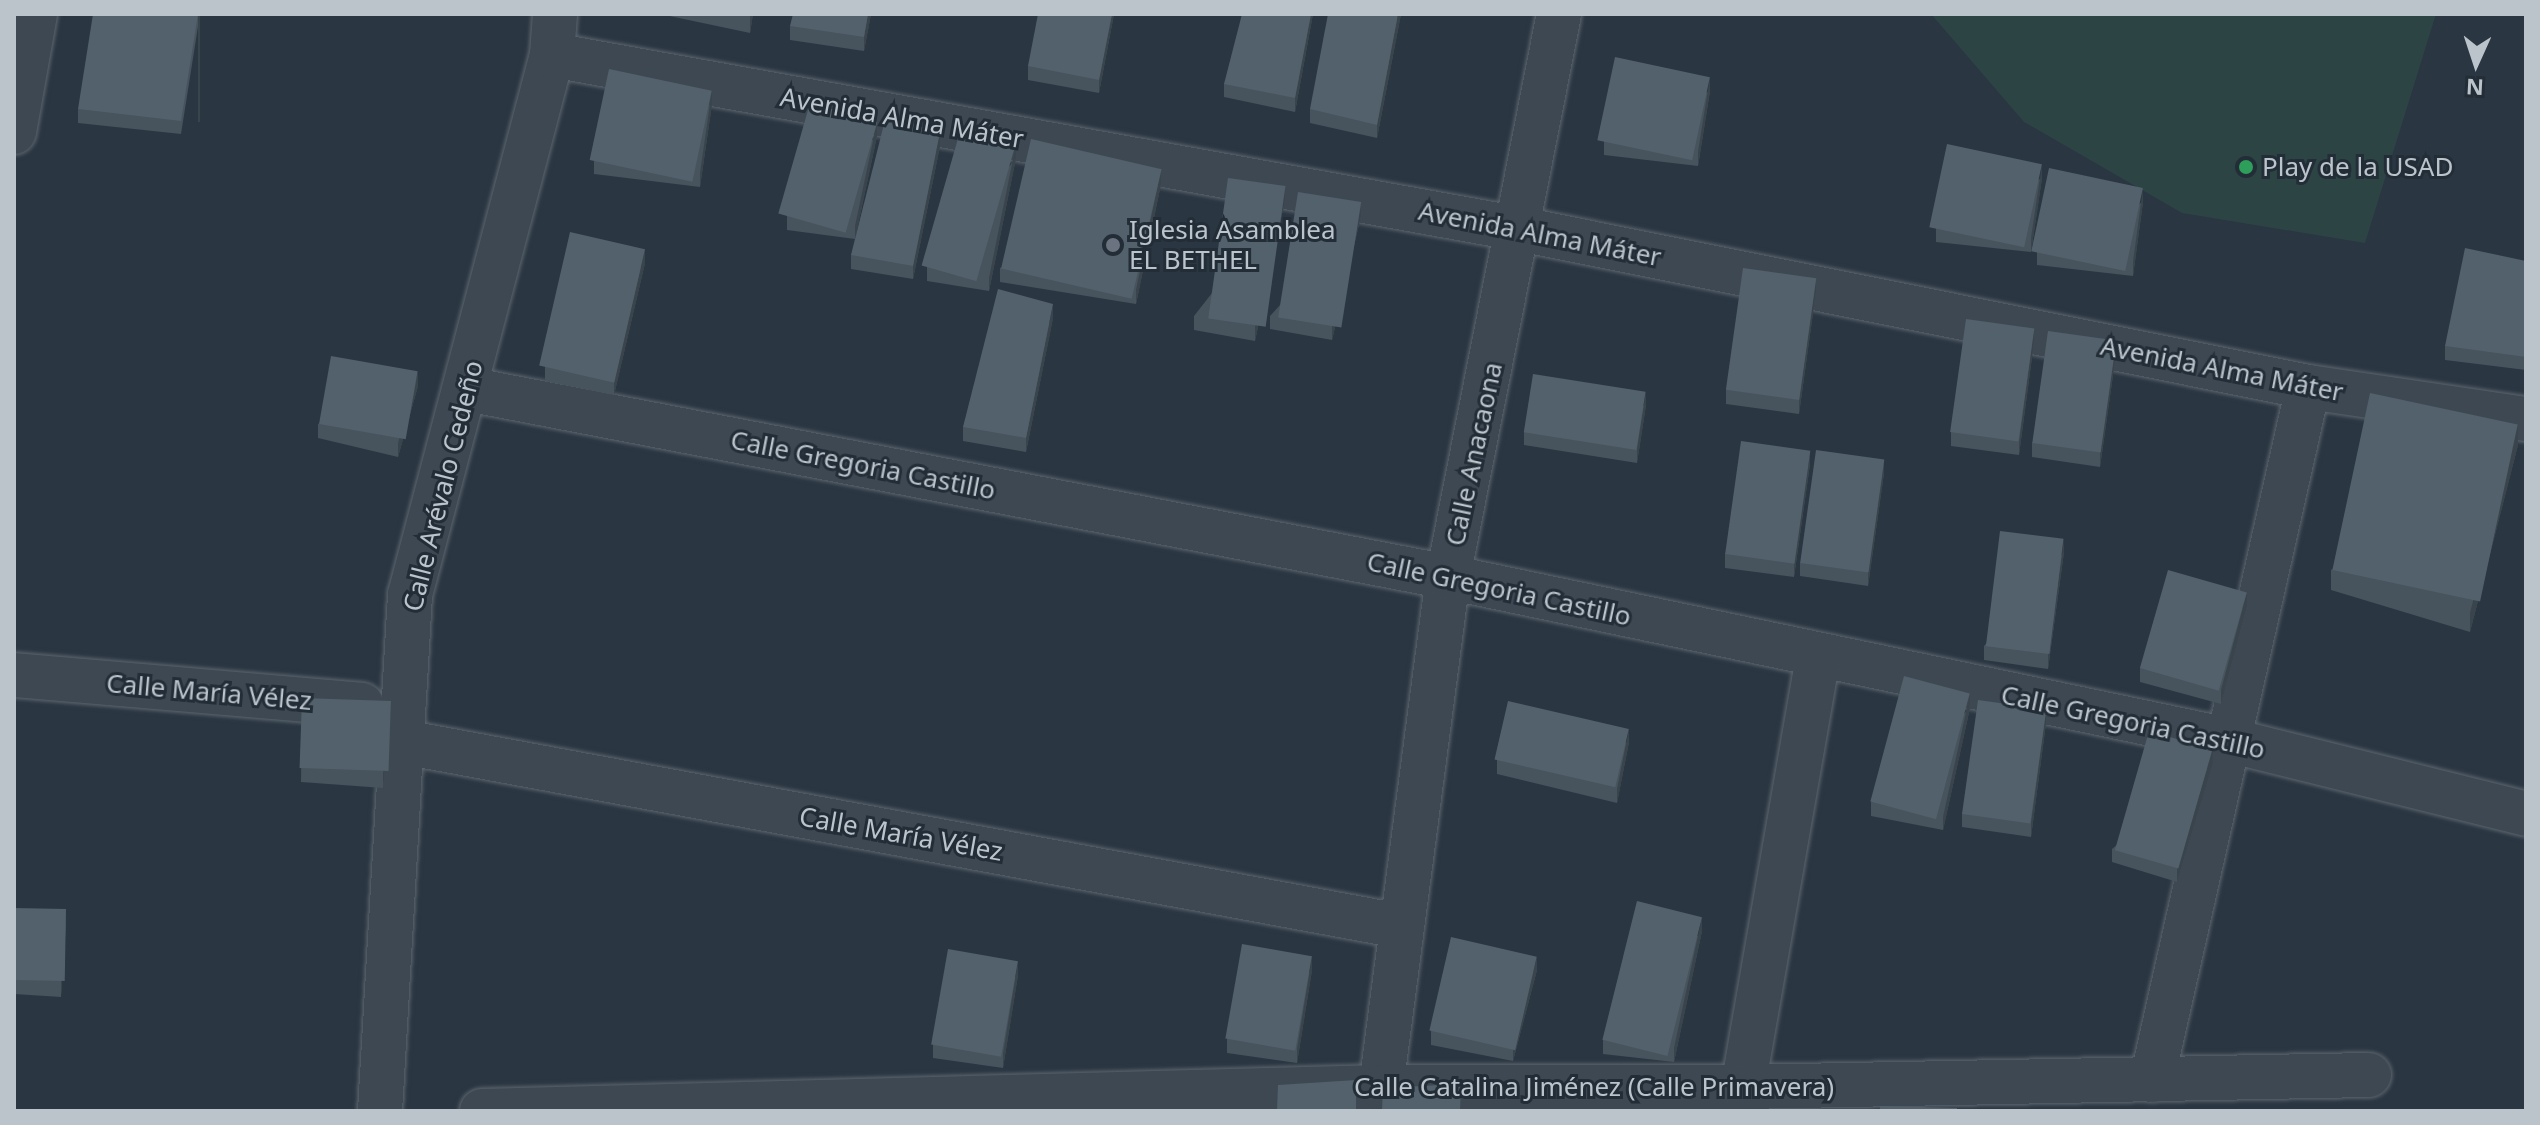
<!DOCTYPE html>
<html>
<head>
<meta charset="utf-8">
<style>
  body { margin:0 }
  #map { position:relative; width:2540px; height:1125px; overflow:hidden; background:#2a3642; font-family:"Noto Sans",sans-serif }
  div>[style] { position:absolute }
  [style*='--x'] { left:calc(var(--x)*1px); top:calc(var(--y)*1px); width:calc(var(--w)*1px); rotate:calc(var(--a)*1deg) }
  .green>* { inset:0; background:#2d4444 }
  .roads { filter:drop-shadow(0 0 2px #5c666f) drop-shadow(0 0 2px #5c666f) }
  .minor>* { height:44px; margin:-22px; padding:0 22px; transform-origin:22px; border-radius:22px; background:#3e4852 }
  .wall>* { inset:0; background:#47535d }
  .shaded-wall>* { inset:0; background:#3a444c; transform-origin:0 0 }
  .building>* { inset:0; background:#53616c; transform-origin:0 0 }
  .dots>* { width:22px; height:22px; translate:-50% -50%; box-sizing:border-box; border:4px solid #222d37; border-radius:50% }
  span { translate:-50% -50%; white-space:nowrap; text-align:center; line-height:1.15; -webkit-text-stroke:6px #222d37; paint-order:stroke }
  .street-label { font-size:26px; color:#bbc3cb }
  .poi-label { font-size:26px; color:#bbc3cb }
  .left { translate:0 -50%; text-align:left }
  .frame { position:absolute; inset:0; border:16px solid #bbc3cb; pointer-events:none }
  .north { position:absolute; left:2436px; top:24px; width:80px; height:80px; -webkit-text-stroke:6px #222d37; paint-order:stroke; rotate:183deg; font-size:22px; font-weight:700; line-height:32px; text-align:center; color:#bbc3cb }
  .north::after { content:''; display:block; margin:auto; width:28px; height:36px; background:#bbc3cb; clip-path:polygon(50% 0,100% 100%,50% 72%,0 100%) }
</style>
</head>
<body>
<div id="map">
  <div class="green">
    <i style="clip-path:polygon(1931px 14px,2436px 14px,2365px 243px,2182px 213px,2024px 122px)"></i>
  </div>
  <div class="roads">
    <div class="minor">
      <i style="--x:552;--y:55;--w:984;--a:10.19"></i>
      <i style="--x:1520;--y:229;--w:804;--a:11.34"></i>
      <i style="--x:2308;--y:387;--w:220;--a:8.4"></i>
      <i style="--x:14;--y:132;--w:120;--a:-79.9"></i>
      <i style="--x:467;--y:389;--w:999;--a:10.85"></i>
      <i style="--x:1448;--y:577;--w:797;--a:11.8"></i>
      <i style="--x:2228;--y:740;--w:307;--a:13.9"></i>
      <i style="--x:14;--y:675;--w:349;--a:4.9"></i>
      <i style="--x:403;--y:742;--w:1014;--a:10.46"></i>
      <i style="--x:2152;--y:1080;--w:710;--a:-77.31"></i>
      <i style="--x:1381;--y:1087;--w:514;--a:-82.52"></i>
      <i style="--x:1448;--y:577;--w:574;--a:-78.85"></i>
      <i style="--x:1743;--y:1087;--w:436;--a:-80.1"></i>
      <i style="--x:380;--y:1111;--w:517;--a:-86.67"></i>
      <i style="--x:410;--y:595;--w:558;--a:-75.27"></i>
      <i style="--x:552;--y:55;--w:41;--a:-85.8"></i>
      <i style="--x:482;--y:1111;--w:899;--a:-1.53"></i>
      <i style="--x:1381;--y:1087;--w:362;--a:0"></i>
      <i style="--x:1743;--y:1087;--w:626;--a:-1.1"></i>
    </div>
  </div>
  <div class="wall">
    <i style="clip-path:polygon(200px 14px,181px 134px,78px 123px,78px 109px)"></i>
    <i style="clip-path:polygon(660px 14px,753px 14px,750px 33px)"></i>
    <i style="clip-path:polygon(871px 14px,864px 51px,790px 40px,790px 26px)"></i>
    <i style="clip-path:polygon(1114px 14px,1099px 93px,1028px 80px,1028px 66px)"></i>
    <i style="clip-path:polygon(1313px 14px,1295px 112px,1224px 97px,1224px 84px)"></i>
    <i style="clip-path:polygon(1401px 14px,1377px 138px,1310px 123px,1310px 109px)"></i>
    <i style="clip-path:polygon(1710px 91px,1698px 166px,1604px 155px,1604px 141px)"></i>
    <i style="clip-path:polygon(712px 104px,700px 187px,594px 174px,594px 161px)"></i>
    <i style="clip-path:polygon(877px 136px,855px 239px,787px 230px,787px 216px)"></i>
    <i style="clip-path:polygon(940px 146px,913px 279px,851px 269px,851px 255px)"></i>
    <i style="clip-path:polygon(1016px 158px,989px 291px,927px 281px,927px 267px)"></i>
    <i style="clip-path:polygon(2042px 178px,2031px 252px,1936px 242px,1936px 228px)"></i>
    <i style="clip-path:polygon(1161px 184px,1136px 304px,1000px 282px,1000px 268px)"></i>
    <i style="clip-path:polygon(1285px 200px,1255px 341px,1194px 330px,1194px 316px)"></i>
    <i style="clip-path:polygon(2143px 202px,2133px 276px,2037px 265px,2037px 252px)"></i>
    <i style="clip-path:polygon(1361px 216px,1332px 340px,1270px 329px,1270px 316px)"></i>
    <i style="clip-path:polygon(2526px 261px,2526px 370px,2445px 360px,2445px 346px)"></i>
    <i style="clip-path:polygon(645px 263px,614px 395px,545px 381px,545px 367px)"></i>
    <i style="clip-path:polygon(1816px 291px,1799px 414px,1726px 404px,1726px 390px)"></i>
    <i style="clip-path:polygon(1053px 318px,1026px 452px,963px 441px,963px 427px)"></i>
    <i style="clip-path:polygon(2034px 342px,2019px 455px,1951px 446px,1951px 432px)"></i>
    <i style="clip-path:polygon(2116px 354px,2100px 467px,2032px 457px,2032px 443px)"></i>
    <i style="clip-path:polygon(418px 386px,398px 457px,318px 438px,318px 424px)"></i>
    <i style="clip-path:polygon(1646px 405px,1637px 463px,1524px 445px,1524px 432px)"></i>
    <i style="clip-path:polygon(2518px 445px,2470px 632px,2331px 590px,2331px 570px)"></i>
    <i style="clip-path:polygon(1810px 464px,1794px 577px,1725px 568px,1725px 554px)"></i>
    <i style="clip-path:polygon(1884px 473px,1868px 586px,1800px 576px,1800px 563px)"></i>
    <i style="clip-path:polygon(2064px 552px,2048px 669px,1984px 660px,1984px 646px)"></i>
    <i style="clip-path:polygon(2247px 606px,2221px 704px,2140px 682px,2140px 668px)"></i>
    <i style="clip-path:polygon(302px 698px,391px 714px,383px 788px,301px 782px)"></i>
    <i style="clip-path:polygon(1970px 708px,1943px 830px,1871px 816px,1871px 802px)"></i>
    <i style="clip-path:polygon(2046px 723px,2031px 837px,1962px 827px,1962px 814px)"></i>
    <i style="clip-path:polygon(1629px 742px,1617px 803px,1497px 774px,1497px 760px)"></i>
    <i style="clip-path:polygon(2213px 763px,2177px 882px,2112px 862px,2112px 849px)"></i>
    <i style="clip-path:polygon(14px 908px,66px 923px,61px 997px,14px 994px)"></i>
    <i style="clip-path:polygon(1702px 931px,1674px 1062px,1603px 1054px,1603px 1040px)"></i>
    <i style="clip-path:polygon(1312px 970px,1297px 1063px,1227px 1053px,1227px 1039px)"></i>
    <i style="clip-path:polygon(1537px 970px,1513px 1061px,1431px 1045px,1431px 1031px)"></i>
    <i style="clip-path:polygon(1018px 975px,1003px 1068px,933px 1058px,933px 1045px)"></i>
  </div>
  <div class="shaded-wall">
    <i style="left:198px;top:14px;width:2px;height:108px"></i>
    <i style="clip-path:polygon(750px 14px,753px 14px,750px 33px)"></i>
    <i style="clip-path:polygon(868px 14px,871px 14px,864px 51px,864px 37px)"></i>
    <i style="clip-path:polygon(1112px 14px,1114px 14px,1099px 93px,1099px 80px)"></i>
    <i style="clip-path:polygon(1311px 14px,1313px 14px,1295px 112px,1295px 98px)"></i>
    <i style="clip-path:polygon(1398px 14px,1401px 14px,1377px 138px,1377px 125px)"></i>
    <i style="clip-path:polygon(1710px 77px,1710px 91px,1698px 166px,1698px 152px)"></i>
    <i style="clip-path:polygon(712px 90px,712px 104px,700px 187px,700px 173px)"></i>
    <i style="clip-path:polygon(877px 122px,877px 136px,855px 239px,855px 226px)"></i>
    <i style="clip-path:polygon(940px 132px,940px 146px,913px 279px,913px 266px)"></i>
    <i style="clip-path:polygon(1016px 144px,1016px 158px,989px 291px,989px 278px)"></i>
    <i style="clip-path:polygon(2042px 164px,2042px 178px,2031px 252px,2031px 238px)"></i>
    <i style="clip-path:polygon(1161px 170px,1161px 184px,1136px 304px,1136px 290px)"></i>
    <i style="clip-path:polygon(1285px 186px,1285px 200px,1255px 341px,1255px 327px)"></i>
    <i style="clip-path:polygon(2143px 188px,2143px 202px,2133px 276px,2133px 262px)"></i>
    <i style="clip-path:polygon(1361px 202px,1361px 216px,1332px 340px,1332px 326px)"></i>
    <i style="clip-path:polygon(645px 249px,645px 263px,614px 395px,614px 381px)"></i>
    <i style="clip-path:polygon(1816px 278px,1816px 291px,1799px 414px,1799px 400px)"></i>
    <i style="clip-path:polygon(1053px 304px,1053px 318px,1026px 452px,1026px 438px)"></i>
    <i style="clip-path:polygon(2034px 328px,2034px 342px,2019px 455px,2019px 442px)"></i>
    <i style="clip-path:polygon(2116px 340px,2116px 354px,2100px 467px,2100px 453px)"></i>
    <i style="clip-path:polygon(418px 372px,418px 386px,398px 457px,398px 443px)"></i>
    <i style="clip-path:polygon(1646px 391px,1646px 405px,1637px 463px,1637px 449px)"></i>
    <i style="clip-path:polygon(2518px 425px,2518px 445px,2470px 632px,2470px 613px)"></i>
    <i style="clip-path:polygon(1810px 451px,1810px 464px,1794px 577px,1794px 563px)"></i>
    <i style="clip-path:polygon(1884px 459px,1884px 473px,1868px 586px,1868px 573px)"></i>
    <i style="clip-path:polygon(2064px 539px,2064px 552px,2048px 669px,2048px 655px)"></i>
    <i style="clip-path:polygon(2247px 592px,2247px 606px,2221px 704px,2221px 690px)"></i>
    <i style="clip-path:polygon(1970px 694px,1970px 708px,1943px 830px,1943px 817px)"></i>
    <i style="clip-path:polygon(391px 701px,391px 714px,383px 788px,383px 774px)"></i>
    <i style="clip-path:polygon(2046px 710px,2046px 723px,2031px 837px,2031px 823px)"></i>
    <i style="clip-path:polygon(1629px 729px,1629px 742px,1617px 803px,1617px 789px)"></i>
    <i style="clip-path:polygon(2213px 749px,2213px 763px,2177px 882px,2177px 868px)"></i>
    <i style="clip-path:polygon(66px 909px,66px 923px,61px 997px,61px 984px)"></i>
    <i style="clip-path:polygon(1702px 917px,1702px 931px,1674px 1062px,1674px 1048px)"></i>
    <i style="clip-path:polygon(1312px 956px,1312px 970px,1297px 1063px,1297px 1049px)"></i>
    <i style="clip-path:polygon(1537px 957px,1537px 970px,1513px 1061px,1513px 1047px)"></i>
    <i style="clip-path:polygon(1018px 961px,1018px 975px,1003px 1068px,1003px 1054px)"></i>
  </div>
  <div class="building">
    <i style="clip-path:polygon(93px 14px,198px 14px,181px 121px,78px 109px)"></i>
    <i style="clip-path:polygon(793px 14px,868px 14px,864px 37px,790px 26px)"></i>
    <i style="clip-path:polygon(1038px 14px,1112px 14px,1099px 80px,1028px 66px)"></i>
    <i style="clip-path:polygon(1242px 14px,1311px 14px,1295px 98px,1224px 84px)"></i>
    <i style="clip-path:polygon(1328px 14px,1398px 14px,1377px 125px,1310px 109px)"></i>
    <i style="left:1615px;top:57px;width:97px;height:85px;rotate:12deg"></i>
    <i style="left:609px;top:69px;width:105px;height:93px;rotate:12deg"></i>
    <i style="left:810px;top:103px;width:70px;height:115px;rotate:16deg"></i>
    <i style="clip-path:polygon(886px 116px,940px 132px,913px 266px,851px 255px)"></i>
    <i style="left:961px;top:128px;width:57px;height:143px;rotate:16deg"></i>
    <i style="left:1031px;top:139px;width:134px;height:133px;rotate:13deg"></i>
    <i style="left:1947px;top:144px;width:97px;height:85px;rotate:12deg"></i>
    <i style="left:2049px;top:168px;width:96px;height:85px;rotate:12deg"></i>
    <i style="left:1228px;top:178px;width:58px;height:142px;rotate:8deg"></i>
    <i style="left:1298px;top:192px;width:64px;height:127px;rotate:9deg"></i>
    <i style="left:570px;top:232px;width:77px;height:137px;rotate:13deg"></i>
    <i style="clip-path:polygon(2465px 248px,2526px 261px,2526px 357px,2445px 346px)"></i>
    <i style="left:1743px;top:268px;width:74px;height:123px;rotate:8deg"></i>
    <i style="clip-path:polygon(998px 289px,1053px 304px,1026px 438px,963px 427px)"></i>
    <i style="left:1966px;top:319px;width:69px;height:114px;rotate:8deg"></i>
    <i style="left:2048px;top:331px;width:69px;height:113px;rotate:8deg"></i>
    <i style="left:331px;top:356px;width:88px;height:69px;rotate:10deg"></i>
    <i style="left:1533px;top:374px;width:114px;height:59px;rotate:9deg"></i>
    <i style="left:2370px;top:393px;width:151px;height:181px;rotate:12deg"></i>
    <i style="left:1741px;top:441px;width:70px;height:114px;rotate:8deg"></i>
    <i style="left:1816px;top:450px;width:69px;height:114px;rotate:8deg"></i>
    <i style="left:2000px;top:531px;width:64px;height:116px;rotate:7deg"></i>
    <i style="left:2168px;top:570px;width:82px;height:102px;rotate:16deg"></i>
    <i style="left:1904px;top:676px;width:68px;height:130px;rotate:15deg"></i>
    <i style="left:302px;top:698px;width:89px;height:70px;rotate:2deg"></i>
    <i style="left:1978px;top:700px;width:69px;height:115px;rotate:8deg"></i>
    <i style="left:1508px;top:701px;width:124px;height:60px;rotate:13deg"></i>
    <i style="left:2149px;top:731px;width:66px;height:124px;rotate:16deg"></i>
    <i style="left:1637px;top:901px;width:67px;height:143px;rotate:14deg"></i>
    <i style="left:14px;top:908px;width:52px;height:72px;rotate:1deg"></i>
    <i style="left:1451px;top:937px;width:88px;height:96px;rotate:13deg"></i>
    <i style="left:1242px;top:944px;width:71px;height:96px;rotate:10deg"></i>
    <i style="left:948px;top:949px;width:71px;height:97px;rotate:10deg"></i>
    <i style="clip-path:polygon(1356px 1080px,1356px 1111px,1277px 1111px,1278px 1085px)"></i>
    <i style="clip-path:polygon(1461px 1084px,1460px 1111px,1382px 1111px,1383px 1088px)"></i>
    <i style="clip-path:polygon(1880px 1106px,1957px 1108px,1957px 1111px,1880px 1111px)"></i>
  </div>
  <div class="dots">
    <i style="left:2246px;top:167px;background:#2e9e5b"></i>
    <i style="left:1113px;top:245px;background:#6b7280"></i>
  </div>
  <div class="street-label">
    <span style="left:902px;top:118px;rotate:10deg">Avenida Alma Máter</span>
    <span style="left:1540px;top:234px;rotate:11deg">Avenida Alma Máter</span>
    <span style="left:2222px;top:369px;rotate:11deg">Avenida Alma Máter</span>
    <span style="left:1474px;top:454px;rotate:-78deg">Calle Anacaona</span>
    <span style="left:863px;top:465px;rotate:11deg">Calle Gregoria Castillo</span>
    <span style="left:443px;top:486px;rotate:-76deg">Calle Arévalo Cedeño</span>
    <span style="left:1499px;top:589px;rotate:12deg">Calle Gregoria Castillo</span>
    <span style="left:209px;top:692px;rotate:5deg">Calle María Vélez</span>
    <span style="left:2133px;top:722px;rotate:12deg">Calle Gregoria Castillo</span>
    <span style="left:901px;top:834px;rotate:10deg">Calle María Vélez</span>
    <span style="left:1594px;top:1087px">Calle Catalina Jiménez (Calle Primavera)</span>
  </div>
  <div class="poi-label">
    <span class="left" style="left:2262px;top:167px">Play de la USAD</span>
    <span class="left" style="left:1129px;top:245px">Iglesia Asamblea<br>EL BETHEL</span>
  </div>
  <div class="frame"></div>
  <div class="north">N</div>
</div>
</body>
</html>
